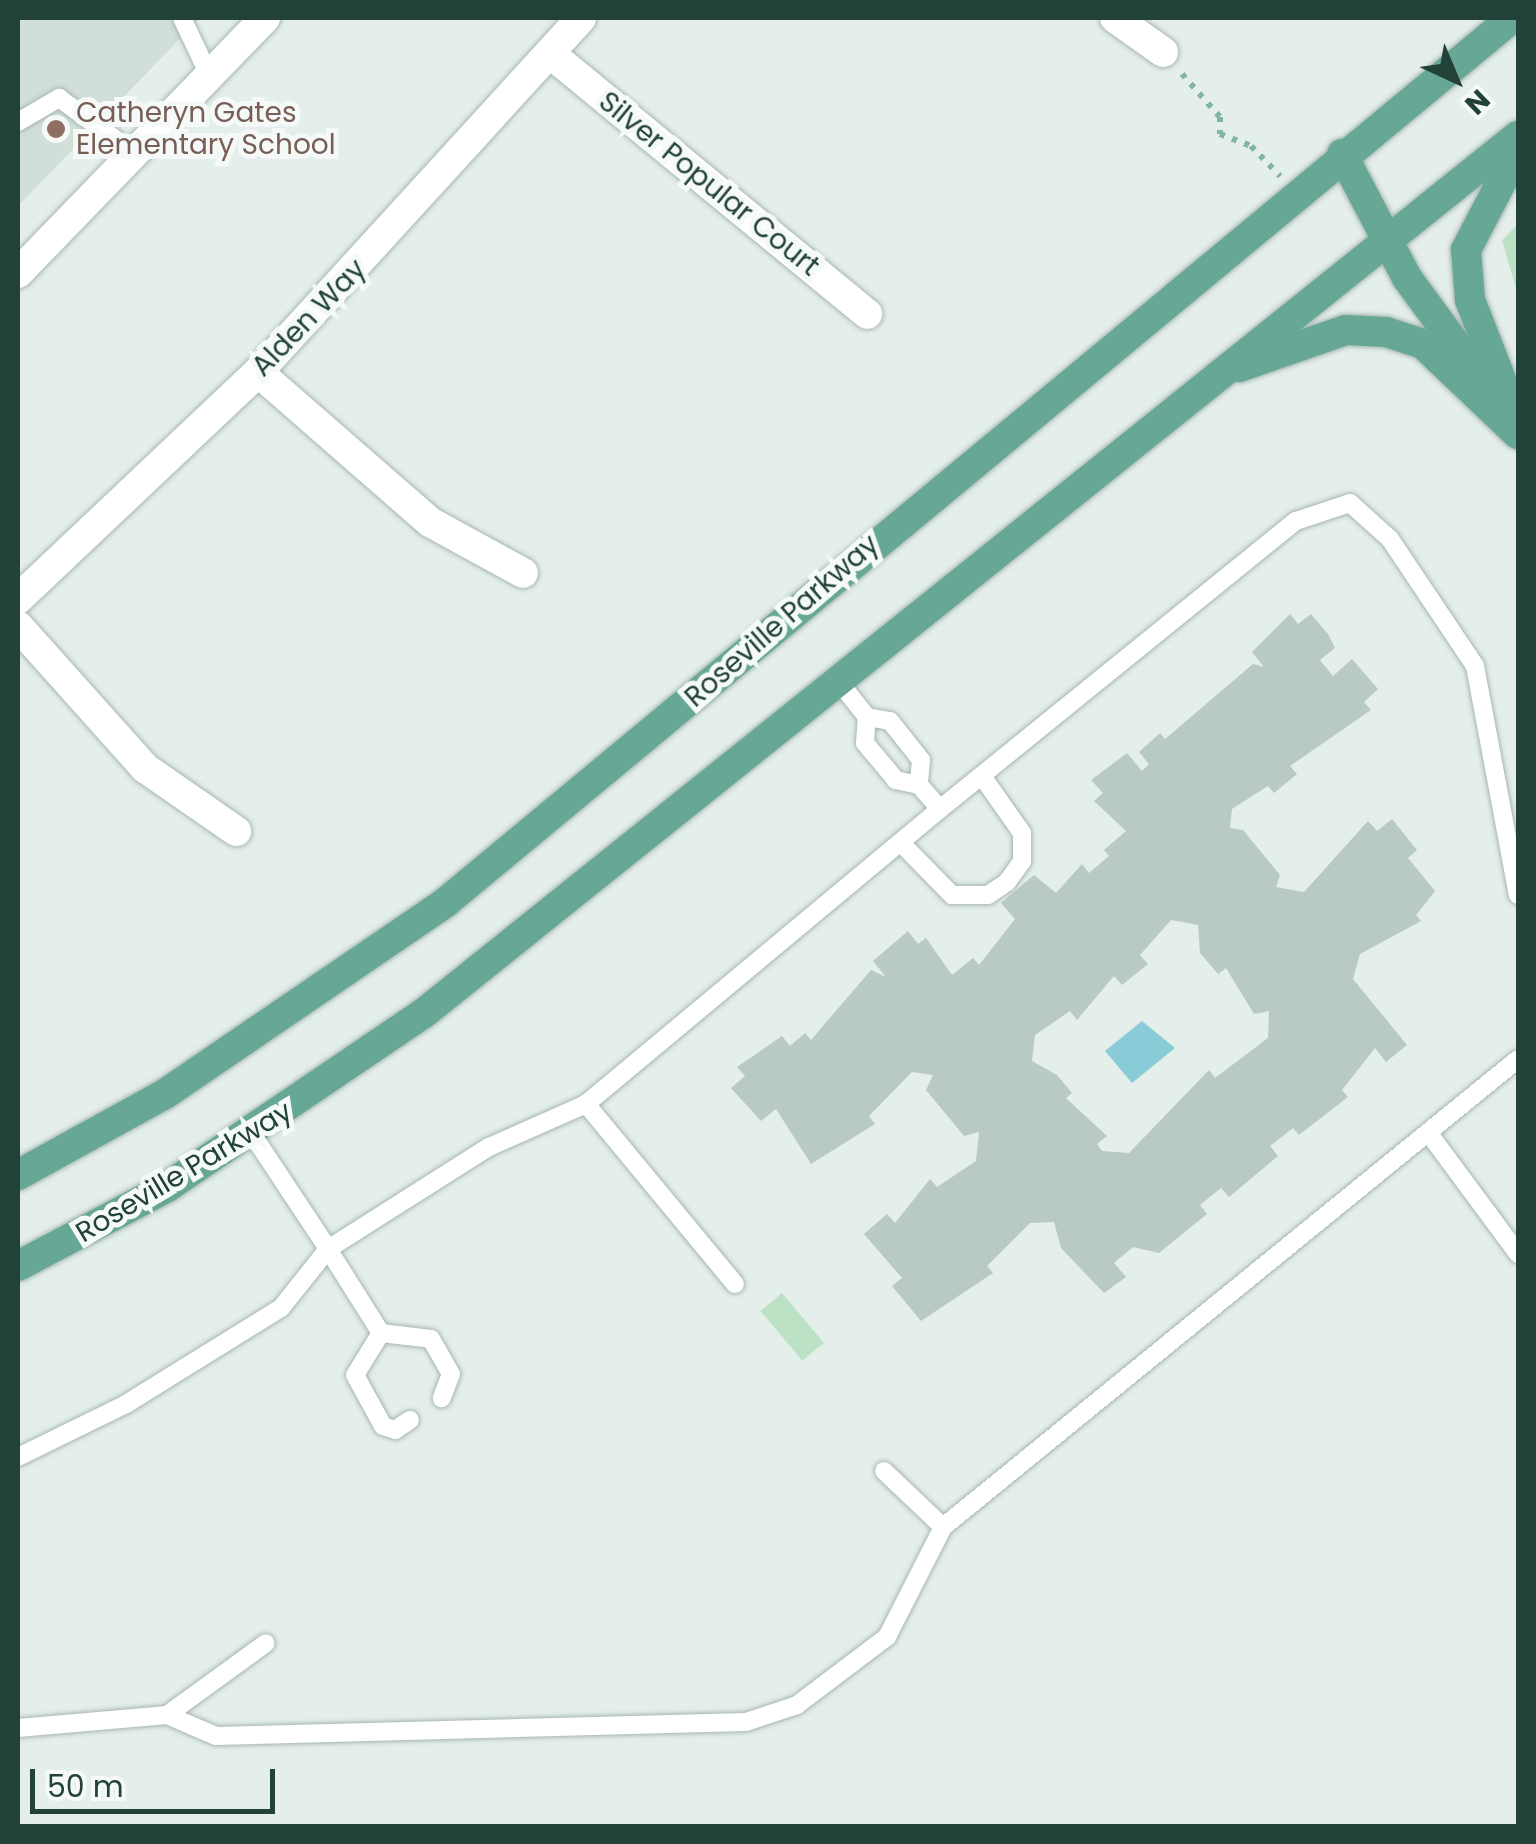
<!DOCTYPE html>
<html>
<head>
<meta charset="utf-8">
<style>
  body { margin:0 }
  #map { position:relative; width:1536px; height:1844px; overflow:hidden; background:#e4eeea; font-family:Poppins,sans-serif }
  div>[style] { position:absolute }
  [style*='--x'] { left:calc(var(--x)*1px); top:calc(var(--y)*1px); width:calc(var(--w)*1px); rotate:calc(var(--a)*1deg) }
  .built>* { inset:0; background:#d2dfd9 }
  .green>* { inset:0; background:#bce1c5; transform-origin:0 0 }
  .water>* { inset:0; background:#89ccd7 }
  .building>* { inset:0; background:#b9cac3 }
  .path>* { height:6px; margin-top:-3px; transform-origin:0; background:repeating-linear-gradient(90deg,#82b4a4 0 5px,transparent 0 13px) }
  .roads { filter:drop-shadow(0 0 2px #a6b7b1) drop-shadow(0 0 2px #a6b7b1) }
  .lane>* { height:18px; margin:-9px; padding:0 9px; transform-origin:9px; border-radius:9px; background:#fff }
  .street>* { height:30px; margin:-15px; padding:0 15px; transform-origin:15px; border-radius:15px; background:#fff }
  .secondary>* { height:30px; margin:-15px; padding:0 15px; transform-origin:15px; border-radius:15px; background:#fff }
  .primary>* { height:30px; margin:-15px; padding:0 15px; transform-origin:15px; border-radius:15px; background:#66a795 }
  .dots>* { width:28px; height:28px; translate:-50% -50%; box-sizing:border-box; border:5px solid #f5faf8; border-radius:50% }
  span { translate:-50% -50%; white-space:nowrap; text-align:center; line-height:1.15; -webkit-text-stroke:10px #f5faf8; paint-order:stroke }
  .education-label { font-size:28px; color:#785e54 }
  .left { translate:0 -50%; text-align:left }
  .street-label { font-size:28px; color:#224239 }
  .frame { position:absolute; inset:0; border:20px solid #224239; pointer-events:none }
  .north { position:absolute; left:1406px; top:30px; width:100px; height:100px; -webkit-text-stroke:8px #f5faf8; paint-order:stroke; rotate:136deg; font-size:28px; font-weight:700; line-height:40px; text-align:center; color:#224239 }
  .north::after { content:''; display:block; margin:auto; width:35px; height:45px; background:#224239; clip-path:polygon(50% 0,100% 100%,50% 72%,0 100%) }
  .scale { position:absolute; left:30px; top:1769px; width:245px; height:45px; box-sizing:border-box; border:5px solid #224239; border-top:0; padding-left:12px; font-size:30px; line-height:35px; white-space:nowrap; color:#224239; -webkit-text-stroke:8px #f5faf8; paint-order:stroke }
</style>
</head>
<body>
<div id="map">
  <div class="built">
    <i style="clip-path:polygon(18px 18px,200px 18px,18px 206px)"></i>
  </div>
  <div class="green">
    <i style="clip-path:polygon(1518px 224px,1518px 295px,1502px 240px)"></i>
    <i style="left:782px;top:1293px;width:65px;height:28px;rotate:50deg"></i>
  </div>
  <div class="water">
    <i style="clip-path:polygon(1142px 1021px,1175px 1048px,1132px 1083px,1105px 1051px)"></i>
  </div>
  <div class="building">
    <i style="clip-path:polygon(evenodd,1290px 614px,1298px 624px,1311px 614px,1328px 634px,1335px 648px,1320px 660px,1333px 676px,1352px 659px,1378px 689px,1364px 702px,1371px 710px,1290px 766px,1297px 774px,1274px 793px,1268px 786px,1232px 809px,1230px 828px,1243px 830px,1280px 875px,1276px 887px,1304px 892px,1368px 821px,1377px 831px,1392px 819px,1417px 850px,1408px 858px,1435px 891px,1416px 915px,1421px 921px,1360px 954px,1353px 979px,1407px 1045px,1386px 1062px,1375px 1048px,1342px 1090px,1348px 1097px,1299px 1135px,1293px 1128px,1270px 1146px,1278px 1156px,1229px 1197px,1221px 1188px,1200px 1205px,1207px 1214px,1159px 1253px,1133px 1247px,1114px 1263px,1126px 1277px,1104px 1293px,1061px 1248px,1054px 1222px,1030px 1223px,987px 1266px,993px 1273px,921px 1321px,892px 1286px,902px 1278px,864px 1234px,887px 1214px,895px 1223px,930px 1179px,937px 1187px,976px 1161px,979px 1132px,964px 1136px,926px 1090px,933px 1075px,912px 1072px,869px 1116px,875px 1124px,811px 1164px,776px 1109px,761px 1121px,731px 1088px,745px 1076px,737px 1067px,782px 1036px,790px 1046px,805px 1033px,811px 1040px,871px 970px,886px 977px,873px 961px,908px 931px,918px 944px,926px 938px,952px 975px,973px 958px,979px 965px,1015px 919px,1001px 903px,1034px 875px,1056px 893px,1082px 864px,1089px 873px,1109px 856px,1104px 850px,1126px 831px,1094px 801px,1103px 793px,1091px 780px,1127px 753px,1142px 771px,1149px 764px,1139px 752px,1160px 733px,1165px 739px,1253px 664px,1264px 667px,1252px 652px,1290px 614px,1171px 920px,1198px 925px,1200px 953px,1218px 974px,1226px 968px,1254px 1014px,1269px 1011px,1268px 1038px,1215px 1078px,1209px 1070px,1129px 1153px,1102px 1151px,1097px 1144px,1107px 1136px,1066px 1098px,1072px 1093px,1057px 1075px,1032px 1061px,1035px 1035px,1070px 1011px,1077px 1020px,1114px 976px,1122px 985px,1148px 964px,1140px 955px,1171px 920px)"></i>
  </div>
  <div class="path">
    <i style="--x:1182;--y:74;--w:57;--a:48.5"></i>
    <i style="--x:1220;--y:117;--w:17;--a:90"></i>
    <i style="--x:1220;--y:134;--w:33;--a:21"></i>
    <i style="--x:1251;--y:146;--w:42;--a:46"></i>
  </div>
  <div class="roads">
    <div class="lane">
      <i style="--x:182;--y:18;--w:65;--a:64.6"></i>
      <i style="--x:18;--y:122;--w:48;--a:-30.3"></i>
      <i style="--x:59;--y:98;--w:97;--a:36.2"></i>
      <i style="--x:867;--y:717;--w:23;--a:10"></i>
      <i style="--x:890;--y:721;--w:50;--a:51.5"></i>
      <i style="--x:921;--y:760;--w:25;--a:95"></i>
      <i style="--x:940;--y:809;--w:458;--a:-39"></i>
      <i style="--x:1296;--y:521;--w:57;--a:-18.4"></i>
      <i style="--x:1350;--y:503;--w:54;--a:42"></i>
      <i style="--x:1390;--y:539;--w:153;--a:56.2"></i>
      <i style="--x:1475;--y:666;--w:233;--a:79.4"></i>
      <i style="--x:901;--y:843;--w:73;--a:45.6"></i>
      <i style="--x:952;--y:895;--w:36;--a:0"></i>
      <i style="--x:988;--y:895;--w:23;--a:-34"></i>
      <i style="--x:1007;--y:882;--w:26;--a:-54"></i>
      <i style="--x:1022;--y:861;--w:28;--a:-90"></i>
      <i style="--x:1022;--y:833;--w:70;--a:-125.1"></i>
      <i style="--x:252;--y:1134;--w:138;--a:56.5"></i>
      <i style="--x:328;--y:1249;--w:191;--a:-32.4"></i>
      <i style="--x:489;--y:1147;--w:106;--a:-23.9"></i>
      <i style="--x:1430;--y:1135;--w:148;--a:53.5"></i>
      <i style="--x:735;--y:1284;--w:234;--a:-129.6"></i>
      <i style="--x:586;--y:1104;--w:461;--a:-39.8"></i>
      <i style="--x:940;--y:809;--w:32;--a:-131"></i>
      <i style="--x:919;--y:785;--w:24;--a:-168"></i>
      <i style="--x:896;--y:780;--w:48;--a:-130"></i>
      <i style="--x:865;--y:743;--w:26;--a:-86"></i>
      <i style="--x:867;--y:717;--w:43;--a:-128.5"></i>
      <i style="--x:381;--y:1333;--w:50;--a:6.8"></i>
      <i style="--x:431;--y:1339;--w:40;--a:60.3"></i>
      <i style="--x:451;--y:1374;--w:26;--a:111"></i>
      <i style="--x:18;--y:1457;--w:120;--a:-26.1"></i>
      <i style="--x:126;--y:1404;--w:182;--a:-31.8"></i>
      <i style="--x:281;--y:1308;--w:75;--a:-51.5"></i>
      <i style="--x:328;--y:1249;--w:99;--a:57.8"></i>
      <i style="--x:381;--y:1333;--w:49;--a:121.8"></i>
      <i style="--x:355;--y:1375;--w:58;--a:61.2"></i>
      <i style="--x:383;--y:1426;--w:13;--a:18"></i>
      <i style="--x:395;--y:1430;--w:18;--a:-34"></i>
      <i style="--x:884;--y:1471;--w:81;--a:43.5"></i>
      <i style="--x:943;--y:1527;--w:741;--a:-39.14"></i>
      <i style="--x:167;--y:1715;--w:122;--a:-36"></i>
      <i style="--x:18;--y:1728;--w:150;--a:-5"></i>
      <i style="--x:167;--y:1715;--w:53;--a:23.2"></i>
      <i style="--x:216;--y:1736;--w:530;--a:-1.51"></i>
      <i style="--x:746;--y:1722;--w:54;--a:-18.4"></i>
      <i style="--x:797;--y:1705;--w:113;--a:-37.1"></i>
      <i style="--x:887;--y:1637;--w:123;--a:-63"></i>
    </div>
    <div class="street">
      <i style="--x:1115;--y:18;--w:59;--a:35.3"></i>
      <i style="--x:552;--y:55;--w:408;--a:39.4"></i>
      <i style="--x:258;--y:372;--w:228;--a:41.1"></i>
      <i style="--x:430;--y:522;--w:106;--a:28.7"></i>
      <i style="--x:18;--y:599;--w:330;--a:-43.4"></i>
      <i style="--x:258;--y:372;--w:479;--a:-47.6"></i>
      <i style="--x:18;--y:626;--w:191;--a:48.2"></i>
      <i style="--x:145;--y:768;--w:111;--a:34.7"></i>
    </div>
    <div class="secondary">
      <i style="--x:18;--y:273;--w:355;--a:-45.9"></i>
    </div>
    <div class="primary">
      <i style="--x:1518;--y:150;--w:113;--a:117.5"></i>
      <i style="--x:1466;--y:250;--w:50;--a:85.4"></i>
      <i style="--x:1470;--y:300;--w:132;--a:68.7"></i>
      <i style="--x:1342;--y:154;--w:140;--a:62.3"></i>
      <i style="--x:1407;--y:278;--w:132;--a:53.7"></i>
      <i style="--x:1239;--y:367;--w:113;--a:-19.1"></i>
      <i style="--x:1346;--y:330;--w:40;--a:2.9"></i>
      <i style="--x:1386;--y:332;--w:39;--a:18"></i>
      <i style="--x:1423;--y:344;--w:131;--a:43.5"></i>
      <i style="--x:18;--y:1175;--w:168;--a:-28.9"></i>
      <i style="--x:165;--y:1094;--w:340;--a:-34.3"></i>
      <i style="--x:446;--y:902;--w:1385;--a:-39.67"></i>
      <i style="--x:18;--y:1266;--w:169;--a:-27.9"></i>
      <i style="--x:167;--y:1187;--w:310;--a:-34.1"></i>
      <i style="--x:424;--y:1013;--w:1402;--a:-38.72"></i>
    </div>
  </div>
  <div class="dots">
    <i style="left:56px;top:129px;background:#8d6e63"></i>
  </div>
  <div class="education-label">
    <span class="left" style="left:76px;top:129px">Catheryn Gates<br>Elementary School</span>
  </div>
  <div class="street-label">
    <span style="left:709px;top:184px;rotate:39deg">Silver Popular Court</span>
    <span style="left:309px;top:318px;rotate:-46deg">Alden Way</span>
    <span style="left:782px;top:621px;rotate:-41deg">Roseville Parkway</span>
    <span style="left:184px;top:1172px;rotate:-31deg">Roseville Parkway</span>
  </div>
  <div class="frame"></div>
  <div class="north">N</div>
  <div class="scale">50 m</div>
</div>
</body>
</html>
